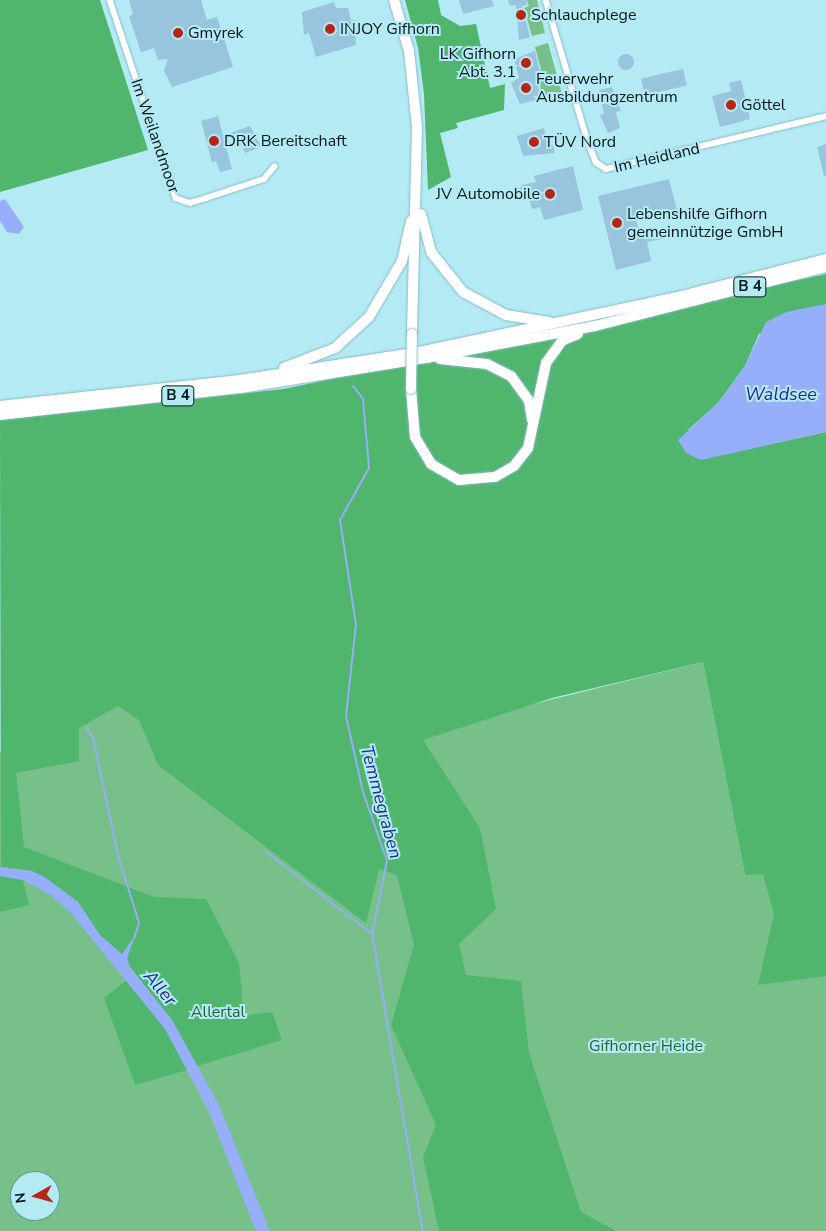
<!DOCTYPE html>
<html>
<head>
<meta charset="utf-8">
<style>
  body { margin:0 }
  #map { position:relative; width:826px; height:1231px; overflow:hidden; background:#b3eaf4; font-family:"Nunito Sans",sans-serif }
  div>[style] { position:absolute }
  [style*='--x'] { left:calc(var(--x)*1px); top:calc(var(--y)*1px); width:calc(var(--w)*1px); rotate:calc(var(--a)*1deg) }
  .green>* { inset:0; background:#78c089 }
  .forest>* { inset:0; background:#50b56d }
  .water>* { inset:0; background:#97aefb }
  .stream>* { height:2px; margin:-1px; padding:0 1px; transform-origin:1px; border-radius:1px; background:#97aefb }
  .building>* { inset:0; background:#98c5dd; transform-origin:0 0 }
  .round { border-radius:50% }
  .roads { filter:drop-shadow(0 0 1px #86bcc6) drop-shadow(0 0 1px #86bcc6) }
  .street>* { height:5.5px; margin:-2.75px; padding:0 2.75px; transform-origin:2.75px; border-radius:2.75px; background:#fff }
  .highway>* { height:10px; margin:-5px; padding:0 5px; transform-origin:5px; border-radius:5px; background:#fff }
  .bridges { filter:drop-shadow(0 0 1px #86bcc6) drop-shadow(0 0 1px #86bcc6) }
  .highway-bridge>* { height:10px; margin:-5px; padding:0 5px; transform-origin:5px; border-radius:5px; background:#fff }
  .dots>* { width:14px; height:14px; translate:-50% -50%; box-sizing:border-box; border:2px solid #b3eaf4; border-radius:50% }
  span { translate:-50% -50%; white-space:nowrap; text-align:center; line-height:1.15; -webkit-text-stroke:4px #b3eaf4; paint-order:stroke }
  .shield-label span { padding:1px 4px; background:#b3eaf4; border:1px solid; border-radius:4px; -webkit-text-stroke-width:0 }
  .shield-label { font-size:15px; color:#02171b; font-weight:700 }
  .poi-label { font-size:16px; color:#02171b }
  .left { translate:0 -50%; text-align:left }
  .right { translate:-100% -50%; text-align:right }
  .street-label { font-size:16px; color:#02171b }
  .park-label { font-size:16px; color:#206536 }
  .water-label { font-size:18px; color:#212b96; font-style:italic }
  .north { position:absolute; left:10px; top:1171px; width:50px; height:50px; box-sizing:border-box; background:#b3eaf4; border:1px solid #6c969d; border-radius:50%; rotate:263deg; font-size:14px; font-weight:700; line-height:20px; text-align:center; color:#02171b }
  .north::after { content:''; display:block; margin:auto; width:18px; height:22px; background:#b42717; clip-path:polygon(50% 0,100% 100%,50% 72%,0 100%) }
</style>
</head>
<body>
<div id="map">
  <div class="green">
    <i style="clip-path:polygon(527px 0,537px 0,545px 33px,532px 36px,524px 8px,529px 6px)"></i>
    <i style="clip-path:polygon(548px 43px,562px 94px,543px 99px,538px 78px,543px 77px,535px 47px)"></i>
    <i style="clip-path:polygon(evenodd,703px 662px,745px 875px,763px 873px,765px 879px,826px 901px,826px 1231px,0 1231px,0 753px,113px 685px,400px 737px,703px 662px,20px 1181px,50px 1181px,50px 1211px,20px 1211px,20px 1181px)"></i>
  </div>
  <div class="forest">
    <i style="clip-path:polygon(0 0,100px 0,148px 150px,0 192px)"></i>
    <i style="clip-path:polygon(405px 0,438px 0,441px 15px,460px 26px,476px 24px,490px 88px,505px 84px,504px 110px,456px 123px,458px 128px,440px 133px,451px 177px,428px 190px,424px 94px,418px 48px)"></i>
    <i style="clip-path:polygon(826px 274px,826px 304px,759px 334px,745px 366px,718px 403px,688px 430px,716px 456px,826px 432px,826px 976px,758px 985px,774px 914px,763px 874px,745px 875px,703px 662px,552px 698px,423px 740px,480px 828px,496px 909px,459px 944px,466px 975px,521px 981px,529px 1053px,581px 1212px,616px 1231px,439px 1231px,423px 1157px,436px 1125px,391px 1025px,414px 945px,397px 875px,379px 869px,366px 923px,158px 765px,139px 720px,118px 706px,79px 728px,79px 761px,16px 773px,24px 847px,154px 897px,206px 899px,239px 963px,244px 1016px,272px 1012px,282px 1040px,197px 1066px,172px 1020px,130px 967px,127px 958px,133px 938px,122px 955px,100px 935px,78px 902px,32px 871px,1px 867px,0 420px,284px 389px)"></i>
    <i style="clip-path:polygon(0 876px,23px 880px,29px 905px,0 912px)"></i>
    <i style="clip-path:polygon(127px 980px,165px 1029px,187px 1070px,135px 1085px,104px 998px)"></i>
  </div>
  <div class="water">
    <i style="clip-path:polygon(5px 199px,24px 227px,19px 234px,7px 232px,0 221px,0 201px)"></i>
    <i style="clip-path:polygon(826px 304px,826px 432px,701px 460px,686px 453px,678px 440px,718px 403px,745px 366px,766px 322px,786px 312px)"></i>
    <i style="clip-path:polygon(0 867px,32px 871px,46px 878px,78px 902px,100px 935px,122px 954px,135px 936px,127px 958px,130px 967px,172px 1020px,219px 1105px,270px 1231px,256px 1231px,209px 1112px,165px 1029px,70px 912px,49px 894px,23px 880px,0 876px)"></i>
  </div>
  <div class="stream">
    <i style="--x:353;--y:386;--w:16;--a:52"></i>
    <i style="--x:363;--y:399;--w:69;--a:85"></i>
    <i style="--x:369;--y:468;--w:60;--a:119.1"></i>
    <i style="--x:340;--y:520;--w:105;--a:81.3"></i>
    <i style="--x:356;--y:624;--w:93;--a:96.2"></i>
    <i style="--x:346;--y:716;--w:78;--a:77.4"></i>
    <i style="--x:363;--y:792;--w:73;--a:70.8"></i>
    <i style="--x:387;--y:861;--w:75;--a:101.6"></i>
    <i style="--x:372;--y:934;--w:301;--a:80.3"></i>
    <i style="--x:86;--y:727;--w:13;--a:58"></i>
    <i style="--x:93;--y:738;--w:120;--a:77.9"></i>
    <i style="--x:118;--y:855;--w:71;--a:72.8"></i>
    <i style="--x:139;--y:923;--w:16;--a:108"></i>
    <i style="--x:265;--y:851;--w:135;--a:37.8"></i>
  </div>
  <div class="building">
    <i style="clip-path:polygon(129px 0,201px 0,207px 20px,217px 17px,233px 67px,172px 87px,164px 71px,168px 59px,158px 60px,154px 48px,141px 52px,129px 16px,133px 14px)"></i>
    <i style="clip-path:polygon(459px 0,492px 0,494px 6px,463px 14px)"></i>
    <i style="clip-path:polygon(508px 0,527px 0,527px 5px,522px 6px,530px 37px,519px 40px,516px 5px,510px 6px)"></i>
    <i style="clip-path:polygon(334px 2px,336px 8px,348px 8px,351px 21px,355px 20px,356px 45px,316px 57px,309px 33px,304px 35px,302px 12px)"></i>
    <i style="clip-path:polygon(535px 51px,541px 76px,536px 77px,541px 99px,520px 104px,511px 83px,519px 78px,514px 59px)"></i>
    <i class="round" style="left:618px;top:54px;width:16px;height:16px"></i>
    <i style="left:683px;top:69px;width:17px;height:43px;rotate:77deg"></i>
    <i style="clip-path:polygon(741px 80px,750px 119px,720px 127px,712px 96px,731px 91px,729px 83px)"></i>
    <i style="clip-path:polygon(612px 87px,621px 111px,616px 112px,620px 128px,608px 133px,600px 115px,604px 114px,599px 90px)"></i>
    <i style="clip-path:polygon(218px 116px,232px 169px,220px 172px,216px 161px,212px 162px,201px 121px)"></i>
    <i style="clip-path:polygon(250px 126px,261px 147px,245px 153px,242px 145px,237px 147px,231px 133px)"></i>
    <i style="clip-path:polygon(544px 128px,548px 145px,552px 144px,555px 153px,523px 156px,517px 136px)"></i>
    <i style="clip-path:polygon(826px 144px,826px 176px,824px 176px,817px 147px)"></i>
    <i style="clip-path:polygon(573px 166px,583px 210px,544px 220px,540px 207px,532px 209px,529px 198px,521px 200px,519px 190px,522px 185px,536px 182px,534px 176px)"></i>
    <i style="clip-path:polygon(669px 179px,678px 214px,636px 220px,641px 238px,660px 233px,662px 239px,647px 242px,651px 261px,616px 270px,598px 196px)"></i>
  </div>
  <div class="roads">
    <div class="street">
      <i style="--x:110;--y:0;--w:209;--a:71.6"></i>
      <i style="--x:176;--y:198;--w:15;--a:20"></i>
      <i style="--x:190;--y:203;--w:17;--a:-17"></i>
      <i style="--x:206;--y:198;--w:61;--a:-18.1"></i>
      <i style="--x:264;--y:179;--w:16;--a:-50"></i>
      <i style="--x:546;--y:0;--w:148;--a:73.5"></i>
      <i style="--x:588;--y:142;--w:22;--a:68"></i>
      <i style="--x:596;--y:162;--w:12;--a:35"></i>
      <i style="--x:606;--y:169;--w:226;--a:-13.5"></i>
    </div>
    <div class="highway">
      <i style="--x:394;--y:0;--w:53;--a:73.6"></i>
      <i style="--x:409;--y:51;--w:76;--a:84"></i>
      <i style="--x:417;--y:127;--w:207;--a:91.4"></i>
      <i style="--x:421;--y:214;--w:39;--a:75"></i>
      <i style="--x:431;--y:252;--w:51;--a:51.3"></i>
      <i style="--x:463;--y:292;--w:49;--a:28.1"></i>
      <i style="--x:506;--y:315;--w:44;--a:9.2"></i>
      <i style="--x:440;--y:359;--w:47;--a:6.1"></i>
      <i style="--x:487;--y:364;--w:27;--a:27"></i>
      <i style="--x:511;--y:376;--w:31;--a:54"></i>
      <i style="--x:529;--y:401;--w:19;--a:81"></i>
      <i style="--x:284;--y:368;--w:55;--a:-21.4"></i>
      <i style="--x:335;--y:348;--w:46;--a:-42.4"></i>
      <i style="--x:369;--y:317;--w:65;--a:-59.5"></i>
      <i style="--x:402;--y:261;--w:41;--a:-77.3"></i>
      <i style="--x:411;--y:389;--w:48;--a:85.2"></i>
      <i style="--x:415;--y:437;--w:31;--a:59"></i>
      <i style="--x:431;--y:464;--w:32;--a:30"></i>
      <i style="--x:459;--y:480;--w:36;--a:-5"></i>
      <i style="--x:495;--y:477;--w:22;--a:-30"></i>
      <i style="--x:514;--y:466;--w:23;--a:-52"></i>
      <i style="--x:528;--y:448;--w:87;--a:-78"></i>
      <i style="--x:546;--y:363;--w:29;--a:-54"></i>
      <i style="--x:563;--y:340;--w:16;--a:-22"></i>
      <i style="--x:0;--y:406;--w:241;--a:-6.2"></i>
      <i style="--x:240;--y:380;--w:180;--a:-8.9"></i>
      <i style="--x:418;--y:352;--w:269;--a:-12"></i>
      <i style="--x:681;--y:296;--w:150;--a:-14.3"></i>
      <i style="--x:0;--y:415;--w:243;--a:-6.4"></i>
      <i style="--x:241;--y:388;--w:188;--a:-9.2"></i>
      <i style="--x:427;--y:358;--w:171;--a:-10.8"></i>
      <i style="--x:595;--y:326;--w:238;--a:-14.3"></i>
    </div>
  </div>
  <div class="bridges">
    <div class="highway-bridge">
      <i style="--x:411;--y:389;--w:55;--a:-89"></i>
    </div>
  </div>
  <div class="dots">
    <i style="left:521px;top:15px;background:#b42717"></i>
    <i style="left:330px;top:29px;background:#b42717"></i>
    <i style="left:178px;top:33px;background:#b42717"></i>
    <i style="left:526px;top:63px;background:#b42717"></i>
    <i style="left:526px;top:88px;background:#b42717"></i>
    <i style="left:731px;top:105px;background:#b42717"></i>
    <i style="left:214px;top:141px;background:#b42717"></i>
    <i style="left:534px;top:142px;background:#b42717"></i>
    <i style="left:550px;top:194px;background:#b42717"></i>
    <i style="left:617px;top:223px;background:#b42717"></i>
  </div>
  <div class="shield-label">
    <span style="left:750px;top:287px">B 4</span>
    <span style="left:178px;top:396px">B 4</span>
  </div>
  <div class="poi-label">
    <span class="left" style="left:531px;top:15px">Schlauchplege</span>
    <span class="left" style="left:340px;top:29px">INJOY Gifhorn</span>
    <span class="left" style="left:188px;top:33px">Gmyrek</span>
    <span class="right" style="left:516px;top:63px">LK Gifhorn<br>Abt. 3.1</span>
    <span class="left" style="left:536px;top:88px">Feuerwehr<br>Ausbildungzentrum</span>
    <span class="left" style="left:741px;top:105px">Göttel</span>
    <span class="left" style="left:224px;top:141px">DRK Bereitschaft</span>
    <span class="left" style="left:544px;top:142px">TÜV Nord</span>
    <span class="right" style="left:540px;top:194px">JV Automobile</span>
    <span class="left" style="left:627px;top:223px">Lebenshilfe Gifhorn<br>gemeinnützige GmbH</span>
  </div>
  <div class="street-label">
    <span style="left:155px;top:136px;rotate:71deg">Im Weilandmoor</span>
    <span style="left:657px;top:158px;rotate:-13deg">Im Heidland</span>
  </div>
  <div class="park-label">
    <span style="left:218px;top:1012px">Allertal</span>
    <span style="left:646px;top:1046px">Gifhorner Heide</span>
  </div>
  <div class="water-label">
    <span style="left:781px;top:394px">Waldsee</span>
    <span style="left:381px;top:802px;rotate:75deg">Temmegraben</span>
    <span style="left:160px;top:988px;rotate:50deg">Aller</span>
  </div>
  <div class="north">N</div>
</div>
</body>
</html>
